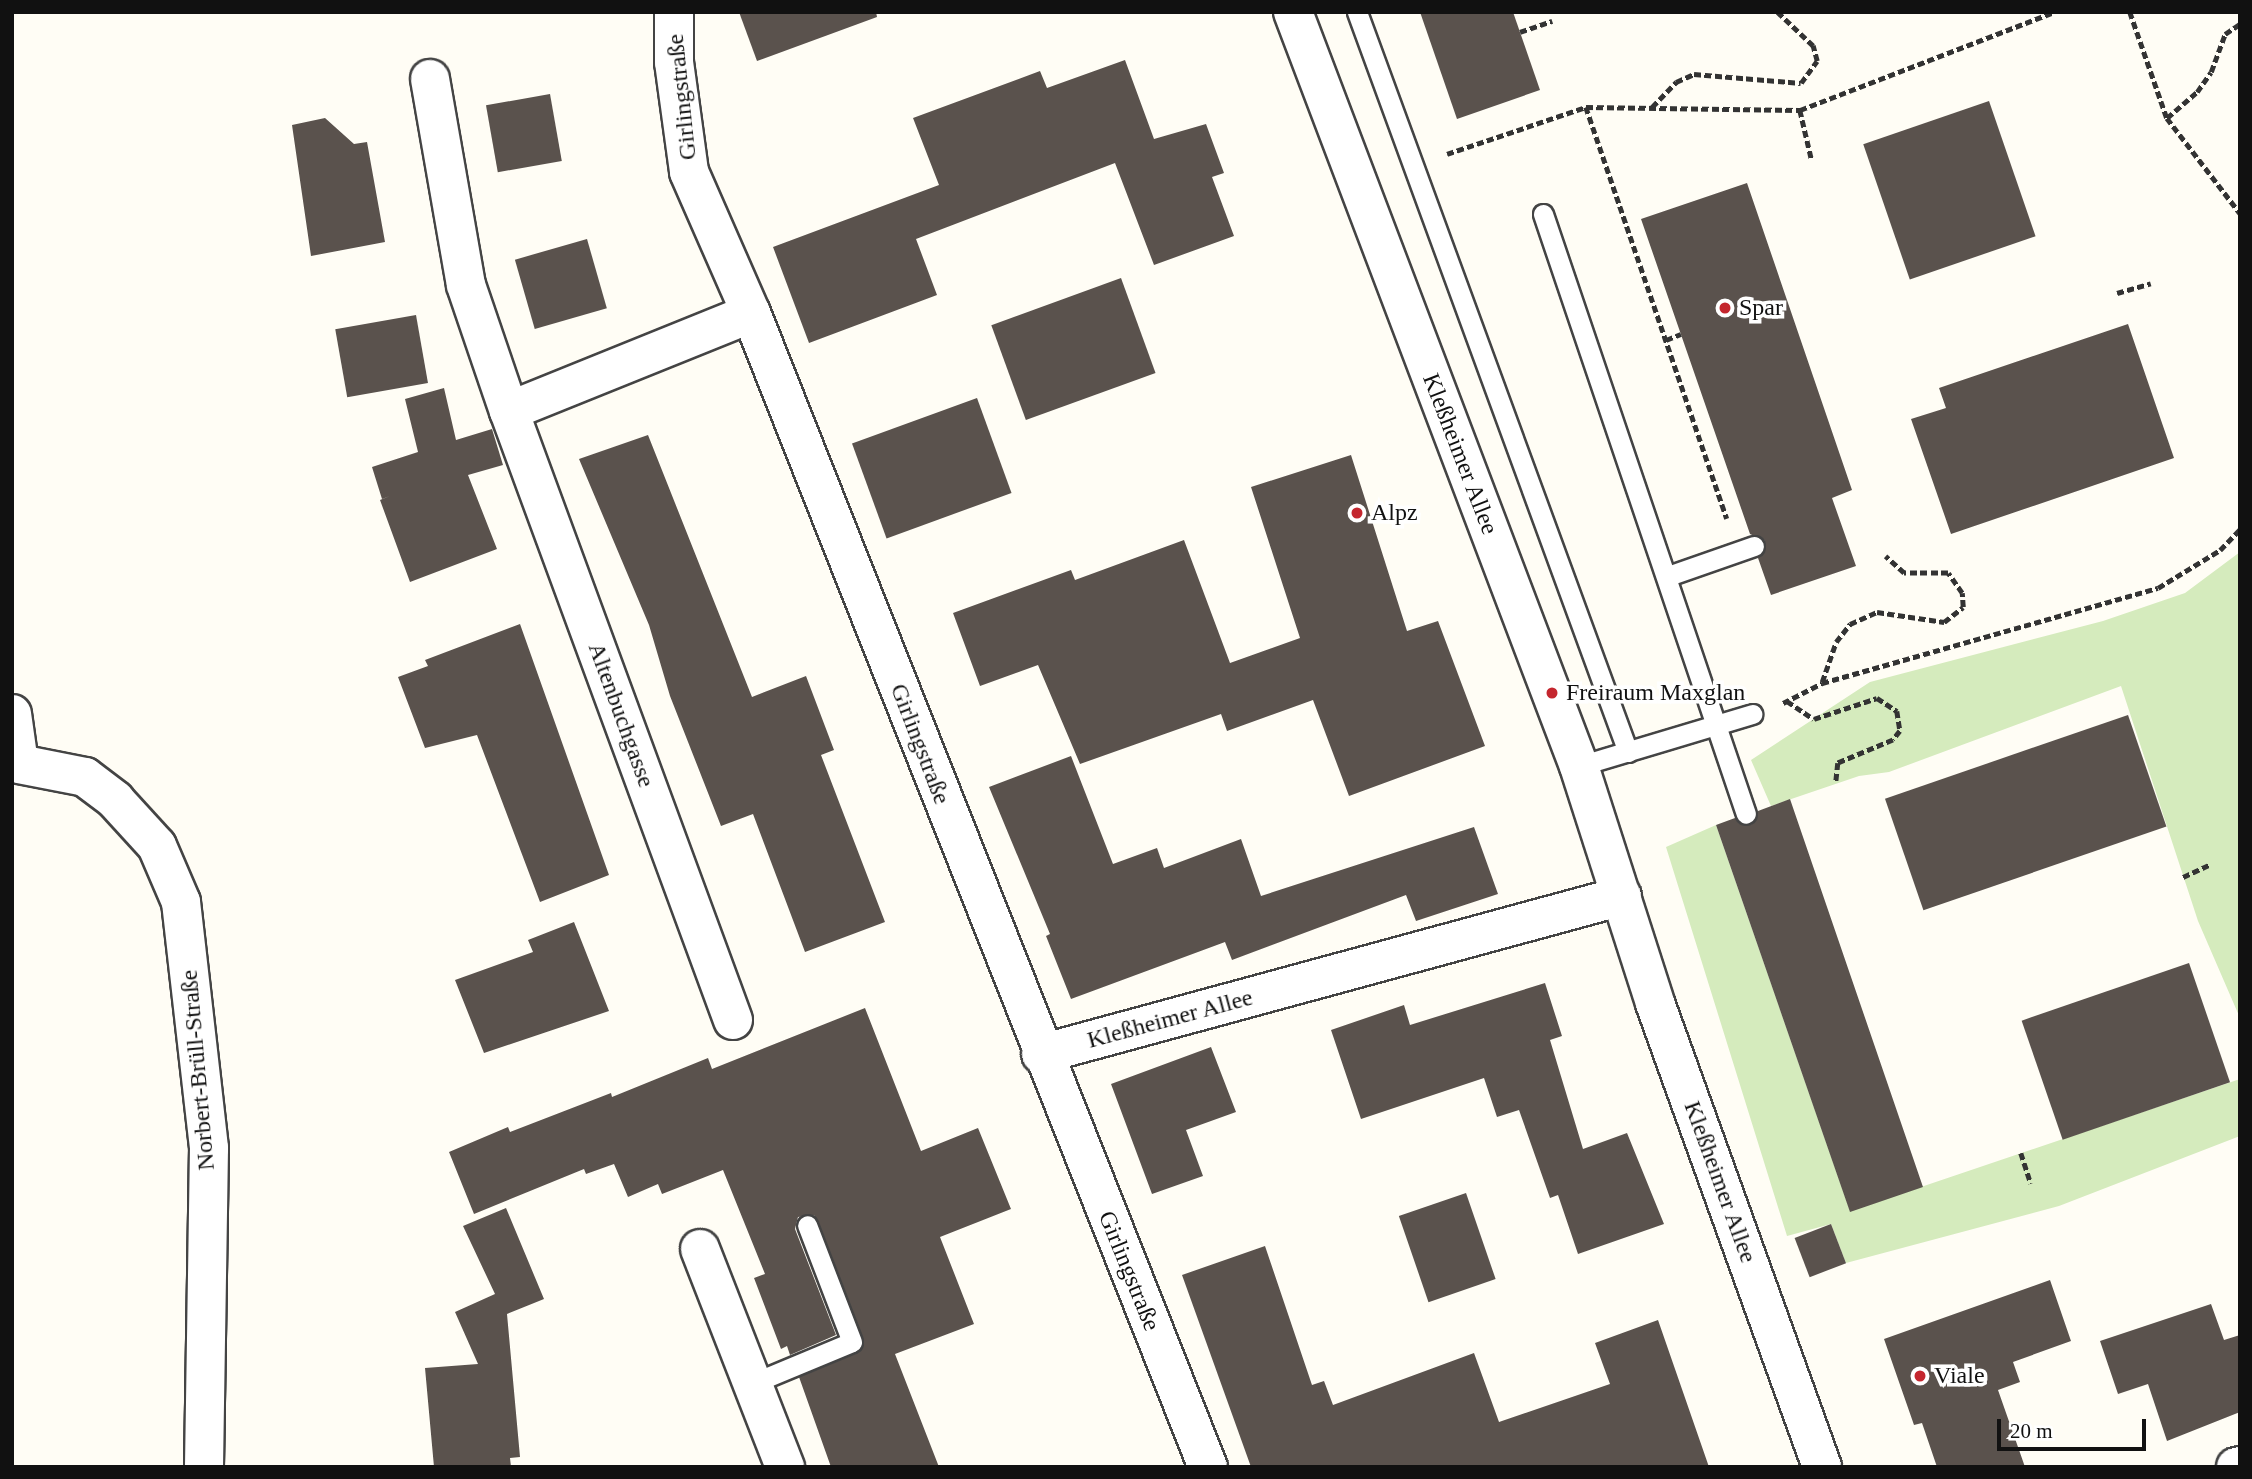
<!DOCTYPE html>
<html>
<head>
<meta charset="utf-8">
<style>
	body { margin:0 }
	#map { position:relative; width:2252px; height:1479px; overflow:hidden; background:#fffdf5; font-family:Georgia,serif }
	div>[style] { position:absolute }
	.green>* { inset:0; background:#d5ebbd }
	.building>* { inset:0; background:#5a524d; transform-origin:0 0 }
	.path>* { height:4.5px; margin-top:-2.25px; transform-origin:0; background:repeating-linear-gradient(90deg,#333 0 7px,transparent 0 10.5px) }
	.roads { filter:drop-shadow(2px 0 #444) drop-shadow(-2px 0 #444) drop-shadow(0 2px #444) drop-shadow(0 -2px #444) }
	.service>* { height:19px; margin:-9.5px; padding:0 9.5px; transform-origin:9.5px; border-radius:9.5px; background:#fff }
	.minor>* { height:38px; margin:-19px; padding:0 19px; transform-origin:19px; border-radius:19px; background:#fff }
	.tertiary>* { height:38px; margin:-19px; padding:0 19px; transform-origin:19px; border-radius:19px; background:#fff }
	.dots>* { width:19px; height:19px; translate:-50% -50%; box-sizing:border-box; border:4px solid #fff; border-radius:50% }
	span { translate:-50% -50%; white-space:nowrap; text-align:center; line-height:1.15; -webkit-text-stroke:7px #fff; paint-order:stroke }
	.street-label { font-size:24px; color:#111 }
	.poi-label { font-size:24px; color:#111 }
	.left { translate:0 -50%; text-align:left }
	.frame { position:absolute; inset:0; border:14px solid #111; pointer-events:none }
	.scale { position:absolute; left:1997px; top:1419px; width:149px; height:32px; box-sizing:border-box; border:4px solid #111; border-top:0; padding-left:9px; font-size:21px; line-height:24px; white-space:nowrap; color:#111; -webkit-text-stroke:5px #fff; paint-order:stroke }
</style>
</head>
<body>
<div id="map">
	<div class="green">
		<div style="clip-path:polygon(2240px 552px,2240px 1018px,2198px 921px,2121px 686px,1889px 772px,1859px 776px,1771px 806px,1751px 760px,1870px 682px,2103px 621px,2185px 593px)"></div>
		<div style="clip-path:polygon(1716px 825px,1850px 1211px,2240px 1079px,2240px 1136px,2059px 1206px,1846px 1263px,1831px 1224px,1787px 1236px,1666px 847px)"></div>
	</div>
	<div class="building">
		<div style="clip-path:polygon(739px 12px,876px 12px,877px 17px,757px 61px)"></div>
		<div style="clip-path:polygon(1420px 12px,1513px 12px,1540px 90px,1457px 119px)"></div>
		<div style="clip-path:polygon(1125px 60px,1154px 139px,1206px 124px,1224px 173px,1212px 177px,1234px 236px,1154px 265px,1115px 163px,916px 239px,937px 295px,809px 343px,773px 247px,939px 185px,913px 118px,1040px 71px,1047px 88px)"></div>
		<div style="left:550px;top:94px;width:68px;height:65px;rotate:80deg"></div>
		<div style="left:1989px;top:101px;width:143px;height:133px;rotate:71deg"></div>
		<div style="clip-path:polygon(325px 118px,354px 144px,367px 142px,385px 242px,311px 256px,292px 125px)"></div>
		<div style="clip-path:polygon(1747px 183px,1852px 490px,1832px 498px,1856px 566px,1771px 595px,1758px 558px,1765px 541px,1750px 534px,1641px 219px)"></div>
		<div style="left:587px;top:239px;width:72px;height:75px;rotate:74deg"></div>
		<div style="left:1121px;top:278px;width:101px;height:138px;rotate:70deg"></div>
		<div style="left:416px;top:315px;width:69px;height:82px;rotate:80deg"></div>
		<div style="clip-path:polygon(2128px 324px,2174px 458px,1951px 534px,1911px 419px,1946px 408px,1939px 388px)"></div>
		<div style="clip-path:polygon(444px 388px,456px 440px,492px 429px,503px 465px,468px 475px,497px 549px,410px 582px,380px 500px,390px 496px,382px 499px,372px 467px,418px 452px,405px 399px)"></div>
		<div style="left:977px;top:398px;width:101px;height:133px;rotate:70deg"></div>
		<div style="clip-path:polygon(648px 435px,752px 697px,806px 676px,834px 750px,821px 755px,885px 922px,805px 952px,753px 814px,721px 826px,670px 696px,649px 625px,579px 459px)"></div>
		<div style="clip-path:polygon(1351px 455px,1407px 631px,1438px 621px,1485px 746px,1349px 796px,1313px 700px,1227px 731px,1221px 714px,1080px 764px,1038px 665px,980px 686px,953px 613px,1071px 570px,1075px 580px,1184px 540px,1230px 663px,1300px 638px,1251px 487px)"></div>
		<div style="clip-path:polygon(520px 624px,609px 875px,540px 902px,477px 735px,425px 748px,398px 677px,428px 666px,425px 660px)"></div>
		<div style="left:2128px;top:715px;width:118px;height:257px;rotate:71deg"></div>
		<div style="clip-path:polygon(1071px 756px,1113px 864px,1157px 848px,1164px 868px,1241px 839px,1261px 896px,1474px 827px,1498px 894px,1416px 921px,1406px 895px,1232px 960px,1225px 942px,1071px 999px,1046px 936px,1050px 934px,989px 787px)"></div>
		<div style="clip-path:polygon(1790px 799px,1923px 1187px,1850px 1212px,1716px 825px,1735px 818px,1751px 825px,1758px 811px)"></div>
		<div style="clip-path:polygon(574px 922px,609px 1011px,484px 1053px,455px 980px,533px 952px,528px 940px)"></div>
		<div style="left:2189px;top:963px;width:126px;height:177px;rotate:71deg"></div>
		<div style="clip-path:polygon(1545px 983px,1562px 1036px,1550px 1040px,1583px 1149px,1627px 1133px,1664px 1224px,1578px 1254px,1558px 1195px,1550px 1198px,1519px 1110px,1497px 1117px,1484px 1078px,1361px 1119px,1331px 1030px,1404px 1005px,1410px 1025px)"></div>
		<div style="clip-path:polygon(865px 1008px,921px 1151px,978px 1128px,1011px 1209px,940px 1237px,974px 1324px,895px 1354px,939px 1467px,831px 1467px,799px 1377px,857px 1353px,864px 1343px,814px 1215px,798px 1217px,795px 1229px,836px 1335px,790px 1355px,787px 1346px,781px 1349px,754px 1278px,765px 1274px,723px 1170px,662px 1194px,658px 1184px,628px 1197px,614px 1164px,586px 1174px,584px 1169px,474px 1214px,449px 1152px,508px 1127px,510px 1132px,611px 1093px,612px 1097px,708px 1058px,712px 1069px)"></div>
		<div style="clip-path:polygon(1211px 1047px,1236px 1112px,1186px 1130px,1203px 1176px,1152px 1194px,1111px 1084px)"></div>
		<div style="left:1466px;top:1193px;width:91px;height:71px;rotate:71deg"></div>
		<div style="clip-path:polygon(506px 1208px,544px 1299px,507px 1314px,520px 1457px,510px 1458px,511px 1467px,434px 1467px,425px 1368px,478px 1364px,455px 1312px,495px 1294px,463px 1226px)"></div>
		<div style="left:1831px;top:1224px;width:42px;height:39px;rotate:69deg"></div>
		<div style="clip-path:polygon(1265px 1246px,1312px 1385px,1324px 1381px,1333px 1405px,1474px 1353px,1499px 1422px,1610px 1384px,1595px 1343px,1658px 1320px,1709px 1467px,1251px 1467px,1182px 1275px)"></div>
		<div style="clip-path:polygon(2050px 1280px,2071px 1341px,2013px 1362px,2020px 1382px,1998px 1390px,2025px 1467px,1937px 1467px,1922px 1423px,1914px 1425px,1884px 1339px)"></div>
		<div style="clip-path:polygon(2211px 1304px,2224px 1340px,2240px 1335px,2240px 1412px,2167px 1441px,2148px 1384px,2118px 1394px,2100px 1341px)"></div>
	</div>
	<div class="path">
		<div style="left:2130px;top:12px;width:112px;rotate:70.8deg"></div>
		<div style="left:2167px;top:118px;width:120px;rotate:52.5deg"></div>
		<div style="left:1520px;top:32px;width:34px;rotate:-19deg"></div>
		<div style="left:1586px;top:107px;width:435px;rotate:71.1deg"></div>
		<div style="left:1652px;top:107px;width:35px;rotate:-46deg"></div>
		<div style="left:1676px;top:82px;width:20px;rotate:-24deg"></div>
		<div style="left:1694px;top:74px;width:107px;rotate:4.8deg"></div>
		<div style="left:1801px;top:83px;width:27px;rotate:-54deg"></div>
		<div style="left:1817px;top:61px;width:16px;rotate:-105deg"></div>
		<div style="left:1813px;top:46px;width:50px;rotate:-136.6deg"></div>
		<div style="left:1800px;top:110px;width:52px;rotate:76.8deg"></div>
		<div style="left:2167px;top:118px;width:40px;rotate:-41deg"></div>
		<div style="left:2197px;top:92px;width:24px;rotate:-55deg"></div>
		<div style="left:2211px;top:72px;width:40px;rotate:-69.8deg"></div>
		<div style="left:2225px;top:34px;width:18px;rotate:-34deg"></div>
		<div style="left:1447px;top:154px;width:147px;rotate:-18.7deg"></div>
		<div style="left:1586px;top:107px;width:214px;rotate:0.8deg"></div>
		<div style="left:1800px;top:110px;width:272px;rotate:-21.1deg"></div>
		<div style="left:2117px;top:293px;width:35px;rotate:-16deg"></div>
		<div style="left:1666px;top:340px;width:16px;rotate:-22deg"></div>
		<div style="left:1822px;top:682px;width:42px;rotate:-70.7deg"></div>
		<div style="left:1836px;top:642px;width:23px;rotate:-52deg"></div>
		<div style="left:1850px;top:624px;width:30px;rotate:-24deg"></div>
		<div style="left:1877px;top:612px;width:68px;rotate:8.5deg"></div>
		<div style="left:1944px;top:622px;width:24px;rotate:-38deg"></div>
		<div style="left:1963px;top:607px;width:14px;rotate:-94deg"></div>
		<div style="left:1962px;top:593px;width:24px;rotate:-125deg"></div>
		<div style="left:1948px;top:573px;width:44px;rotate:180deg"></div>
		<div style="left:1904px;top:573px;width:25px;rotate:-138deg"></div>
		<div style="left:1787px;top:701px;width:32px;rotate:34deg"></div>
		<div style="left:1814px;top:719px;width:66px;rotate:-18.4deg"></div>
		<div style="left:1877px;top:698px;width:24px;rotate:33deg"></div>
		<div style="left:1897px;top:711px;width:20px;rotate:81deg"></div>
		<div style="left:1900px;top:731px;width:11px;rotate:128deg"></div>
		<div style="left:1893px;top:740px;width:60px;rotate:157.3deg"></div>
		<div style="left:1838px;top:763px;width:20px;rotate:96deg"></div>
		<div style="left:1783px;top:703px;width:44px;rotate:-27.1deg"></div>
		<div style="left:1822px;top:683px;width:349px;rotate:-15.8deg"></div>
		<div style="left:2158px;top:588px;width:73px;rotate:-31.5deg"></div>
		<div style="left:2220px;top:550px;width:29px;rotate:-46deg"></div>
		<div style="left:2183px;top:877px;width:29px;rotate:-25deg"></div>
		<div style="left:2021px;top:1153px;width:32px;rotate:72deg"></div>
	</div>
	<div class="roads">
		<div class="service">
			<div style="left:1357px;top:12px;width:788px;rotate:69.89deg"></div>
			<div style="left:1543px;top:214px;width:633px;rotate:71.31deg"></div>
			<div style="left:1668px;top:576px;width:91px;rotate:-19.2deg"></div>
			<div style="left:1579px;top:766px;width:181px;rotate:-16.7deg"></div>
			<div style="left:751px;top:1384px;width:109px;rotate:-22.6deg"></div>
			<div style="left:852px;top:1342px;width:125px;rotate:-111deg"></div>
		</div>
		<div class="minor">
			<div style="left:674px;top:12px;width:50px;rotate:90deg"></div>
			<div style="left:674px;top:62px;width:111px;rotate:82.2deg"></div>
			<div style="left:689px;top:172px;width:154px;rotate:66.3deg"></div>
			<div style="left:751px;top:313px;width:1241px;rotate:68.4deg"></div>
			<div style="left:430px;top:79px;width:209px;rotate:80.1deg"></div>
			<div style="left:466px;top:285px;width:133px;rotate:71.2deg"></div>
			<div style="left:12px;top:714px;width:50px;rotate:82deg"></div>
			<div style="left:19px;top:764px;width:67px;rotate:11.1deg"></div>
			<div style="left:85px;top:777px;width:38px;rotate:37deg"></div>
			<div style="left:115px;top:800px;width:62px;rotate:47.6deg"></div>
			<div style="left:157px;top:846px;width:61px;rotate:66.8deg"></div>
			<div style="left:181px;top:902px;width:248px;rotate:83.5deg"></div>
			<div style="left:209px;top:1148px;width:319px;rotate:90.9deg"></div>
			<div style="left:733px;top:1020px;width:649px;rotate:-110.19deg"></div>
			<div style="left:509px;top:411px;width:261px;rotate:-22deg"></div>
			<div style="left:1041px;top:1054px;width:602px;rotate:-15.21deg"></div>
			<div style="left:700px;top:1249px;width:234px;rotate:68.7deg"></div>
			<div style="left:2236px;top:1467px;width:4px;rotate:-14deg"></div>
		</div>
		<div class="tertiary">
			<div style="left:1293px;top:12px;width:806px;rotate:69.23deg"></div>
			<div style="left:1579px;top:766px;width:249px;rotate:72.2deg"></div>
			<div style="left:1655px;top:1003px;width:493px;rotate:70.2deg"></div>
		</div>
	</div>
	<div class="dots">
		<div style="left:1725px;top:308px;background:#c4262e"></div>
		<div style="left:1357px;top:513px;background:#c4262e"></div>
		<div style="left:1552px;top:693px;background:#c4262e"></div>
		<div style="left:1920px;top:1376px;background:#c4262e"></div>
	</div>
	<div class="street-label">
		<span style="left:682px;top:97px;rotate:-96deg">Girlingstraße</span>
		<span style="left:1460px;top:454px;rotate:69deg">Kleßheimer Allee</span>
		<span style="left:621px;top:715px;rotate:70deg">Altenbuchgasse</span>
		<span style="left:920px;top:744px;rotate:69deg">Girlingstraße</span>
		<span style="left:1170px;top:1019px;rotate:-15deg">Kleßheimer Allee</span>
		<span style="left:198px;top:1070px;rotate:-95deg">Norbert-Brüll-Straße</span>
		<span style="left:1720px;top:1182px;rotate:70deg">Kleßheimer Allee</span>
		<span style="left:1129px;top:1271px;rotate:68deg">Girlingstraße</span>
	</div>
	<div class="poi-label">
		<span class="left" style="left:1739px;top:308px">Spar</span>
		<span class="left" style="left:1371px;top:513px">Alpz</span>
		<span class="left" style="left:1566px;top:693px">Freiraum Maxglan</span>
		<span class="left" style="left:1934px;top:1376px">Viale</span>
	</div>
	<div class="frame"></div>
	<div class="scale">20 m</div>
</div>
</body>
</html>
